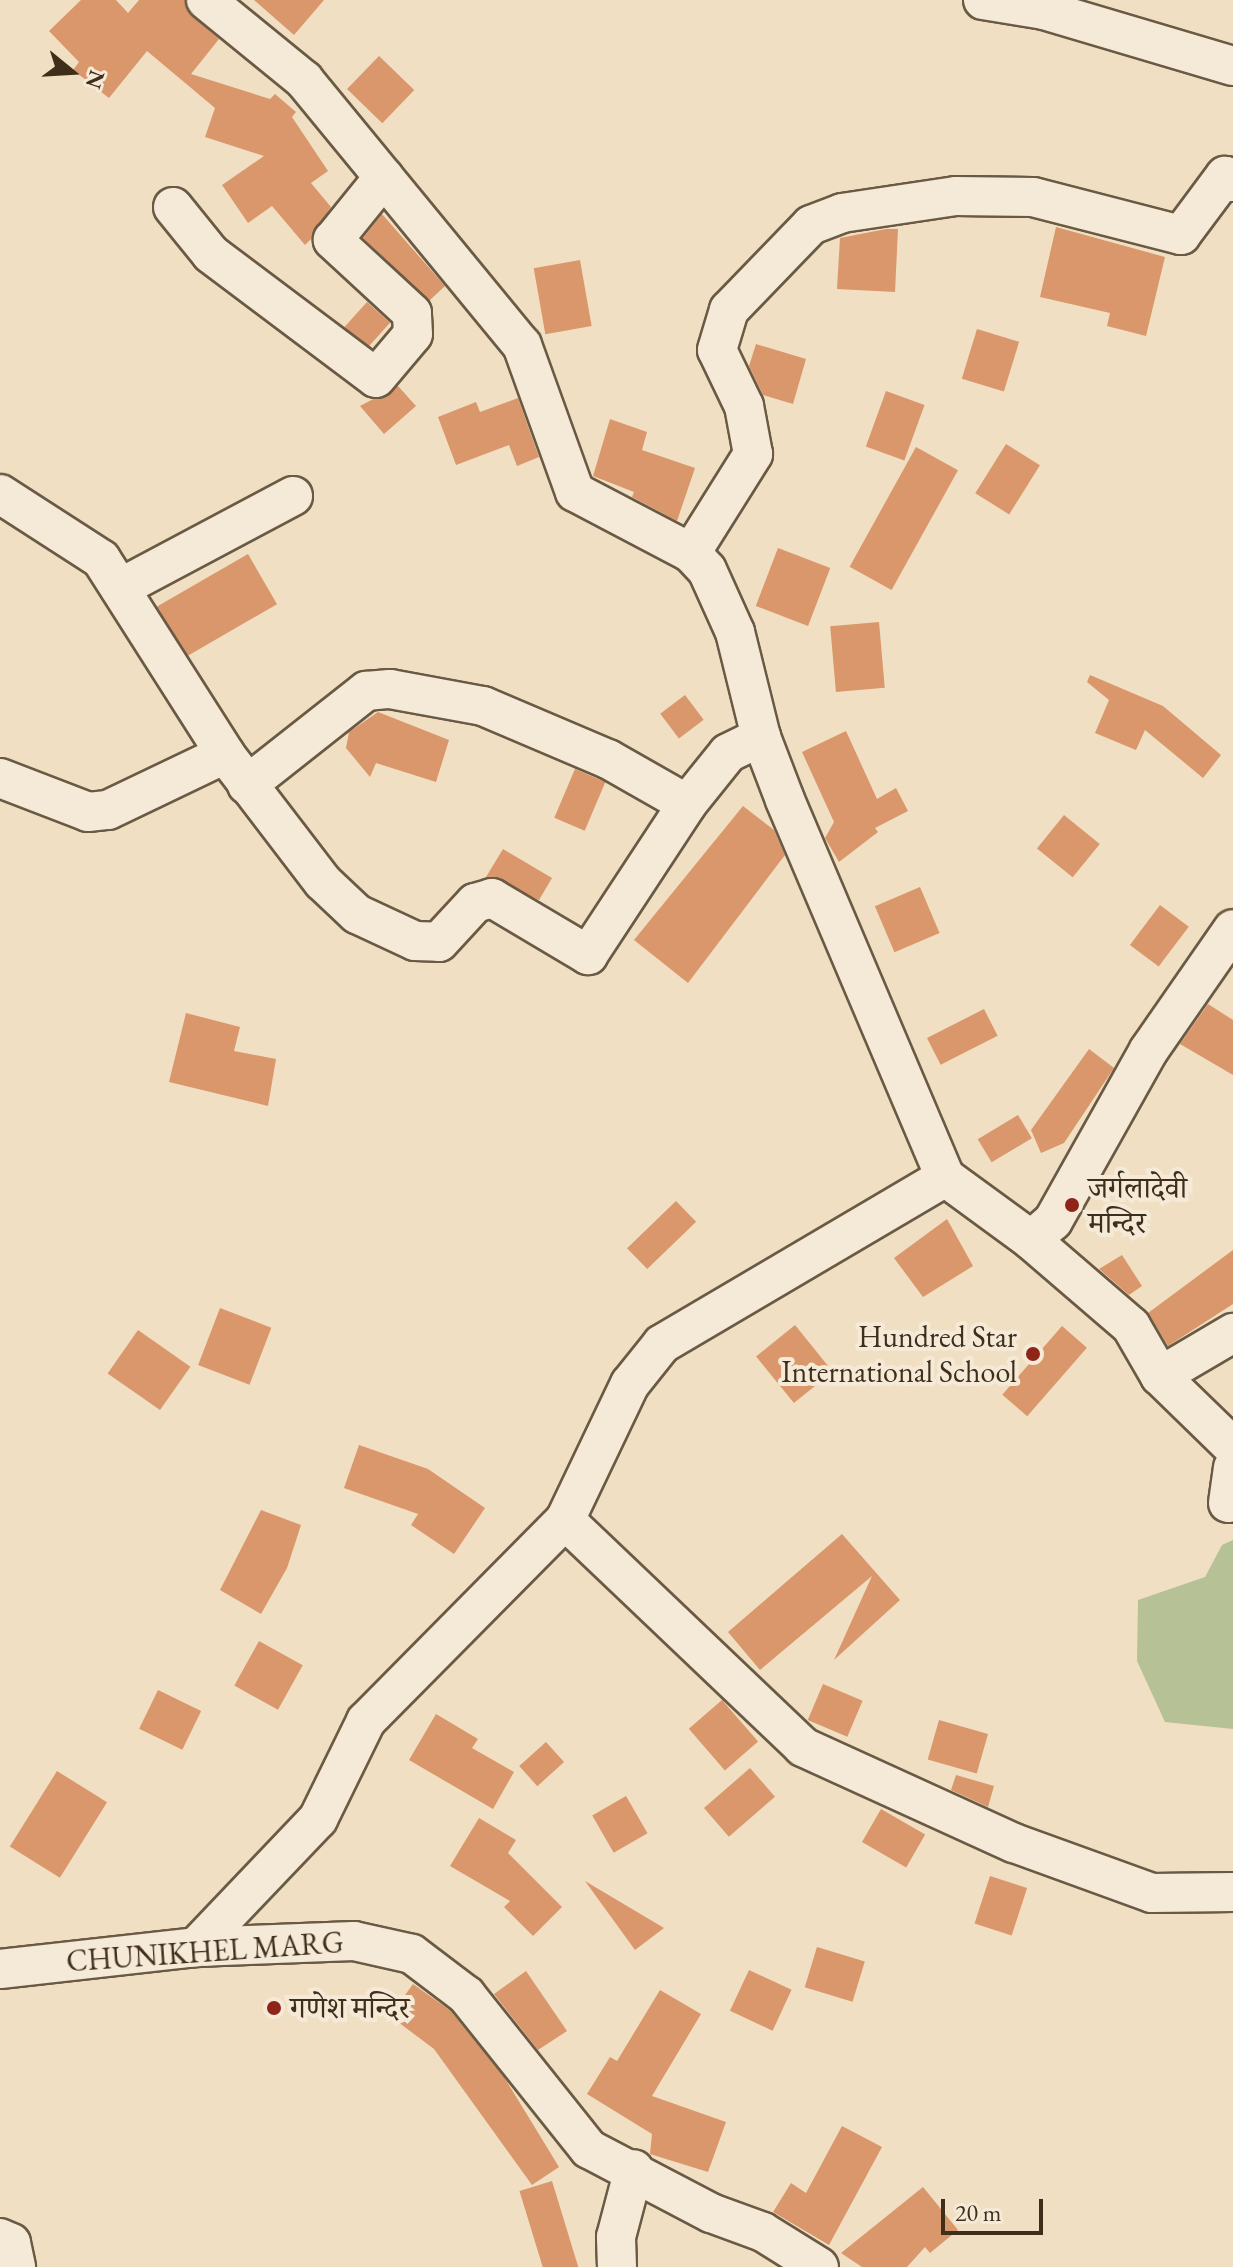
<!DOCTYPE html>
<html>
<head>
<meta charset="utf-8">
<style>
	body { margin:0 }
	#map { position:relative; width:1233px; height:2267px; overflow:hidden; background:#f0dfc2; font-family:"EB Garamond","Noto Serif Devanagari",serif }
	div>[style] { position:absolute }
	.green>* { inset:0; background:#b6c295 }
	.building>* { inset:0; background:#da976c; transform-origin:0 0 }
	.roads { filter:drop-shadow(2px 0 #6a5a44) drop-shadow(-2px 0 #6a5a44) drop-shadow(0 2px #6a5a44) drop-shadow(0 -2px #6a5a44) }
	.minor>* { height:38px; margin:-19px; padding:0 19px; transform-origin:19px; border-radius:19px; background:#f5ead7 }
	.dots>* { width:22px; height:22px; translate:-50% -50%; box-sizing:border-box; border:4px solid #f5ead7; border-radius:50% }
	span { translate:-50% -50%; white-space:nowrap; text-align:center; line-height:1.15; -webkit-text-stroke:8px #f5ead7; paint-order:stroke }
	.poi-label { font-size:30px; color:#3e2e1a }
	.left { translate:0 -50%; text-align:left }
	.right { translate:-100% -50%; text-align:right }
	.street-label { font-size:30px; color:#3e2e1a }
	.north { position:absolute; left:32px; top:32px; width:80px; height:80px; -webkit-text-stroke:6px #f5ead7; paint-order:stroke; rotate:108deg; font-size:22px; font-weight:700; line-height:32px; text-align:center; color:#3e2e1a }
	.north::after { content:''; display:block; margin:auto; width:28px; height:36px; background:#3e2e1a; clip-path:polygon(50% 0,100% 100%,50% 72%,0 100%) }
	.scale { position:absolute; left:941px; top:2199px; width:102px; height:36px; box-sizing:border-box; border:4px solid #3e2e1a; border-top:0; padding-left:10px; font-size:24px; line-height:28px; white-space:nowrap; color:#3e2e1a; -webkit-text-stroke:6px #f5ead7; paint-order:stroke }
</style>
</head>
<body>
<div id="map">
	<div class="green">
		<div style="clip-path:polygon(1233px 1540px,1233px 1729px,1165px 1722px,1137px 1661px,1138px 1600px,1205px 1577px,1222px 1545px)"></div>
	</div>
	<div class="building">
		<div style="clip-path:polygon(81px 0,116px 0,128px 13px,139px 0,185px 0,192px 16px,219px 39px,191px 74px,270px 99px,275px 94px,296px 112px,292px 117px,328px 171px,311px 183px,331px 207px,311px 239px,305px 245px,272px 206px,248px 223px,222px 185px,264px 156px,205px 137px,215px 108px,147px 51px,109px 98px,73px 70px,79px 62px,49px 31px)"></div>
		<div style="clip-path:polygon(254px 0,324px 0,294px 35px)"></div>
		<div style="left:379px;top:56px;width:49px;height:46px;rotate:44deg"></div>
		<div style="clip-path:polygon(382px 214px,445px 286px,429px 301px,363px 238px)"></div>
		<div style="clip-path:polygon(1056px 227px,1165px 257px,1146px 336px,1107px 326px,1110px 313px,1040px 297px)"></div>
		<div style="clip-path:polygon(886px 229px,898px 229px,895px 292px,837px 289px,840px 238px)"></div>
		<div style="left:580px;top:260px;width:67px;height:47px;rotate:80deg"></div>
		<div style="left:367px;top:302px;width:31px;height:34px;rotate:42deg"></div>
		<div style="left:977px;top:329px;width:44px;height:52px;rotate:17deg"></div>
		<div style="clip-path:polygon(756px 344px,806px 359px,793px 404px,763px 395px,749px 366px)"></div>
		<div style="clip-path:polygon(398px 386px,416px 406px,384px 434px,360px 406px)"></div>
		<div style="left:886px;top:391px;width:41px;height:59px;rotate:20deg"></div>
		<div style="clip-path:polygon(518px 398px,539px 457px,517px 466px,509px 445px,456px 465px,438px 417px,476px 402px,480px 412px)"></div>
		<div style="clip-path:polygon(610px 419px,647px 432px,642px 450px,695px 468px,677px 521px,632px 497px,634px 492px,593px 476px)"></div>
		<div style="left:1006px;top:444px;width:40px;height:58px;rotate:32deg"></div>
		<div style="left:916px;top:447px;width:48px;height:137px;rotate:29deg"></div>
		<div style="left:778px;top:548px;width:56px;height:62px;rotate:21deg"></div>
		<div style="left:248px;top:554px;width:58px;height:105px;rotate:60deg"></div>
		<div style="left:879px;top:622px;width:66px;height:49px;rotate:85deg"></div>
		<div style="clip-path:polygon(1090px 675px,1163px 706px,1221px 755px,1203px 778px,1145px 730px,1136px 750px,1095px 733px,1109px 700px,1087px 682px)"></div>
		<div style="left:685px;top:695px;width:31px;height:31px;rotate:53deg"></div>
		<div style="clip-path:polygon(378px 712px,449px 740px,436px 782px,376px 763px,370px 777px,346px 748px,349px 732px)"></div>
		<div style="clip-path:polygon(846px 731px,877px 799px,896px 788px,908px 811px,875px 828px,878px 832px,839px 862px,825px 838px,834px 822px,802px 752px)"></div>
		<div style="left:575px;top:769px;width:33px;height:53px;rotate:23deg"></div>
		<div style="clip-path:polygon(743px 806px,774px 830px,785px 855px,688px 983px,634px 940px)"></div>
		<div style="left:1064px;top:815px;width:46px;height:43px;rotate:39deg"></div>
		<div style="clip-path:polygon(503px 849px,552px 878px,539px 900px,486px 877px)"></div>
		<div style="left:920px;top:887px;width:50px;height:49px;rotate:67deg"></div>
		<div style="left:1160px;top:905px;width:36px;height:50px;rotate:37deg"></div>
		<div style="clip-path:polygon(1208px 1004px,1233px 1020px,1233px 1075px,1180px 1044px)"></div>
		<div style="left:984px;top:1009px;width:30px;height:64px;rotate:63deg"></div>
		<div style="clip-path:polygon(186px 1013px,240px 1027px,234px 1051px,276px 1059px,268px 1106px,169px 1082px)"></div>
		<div style="clip-path:polygon(1089px 1049px,1114px 1068px,1064px 1143px,1041px 1153px,1031px 1130px)"></div>
		<div style="left:1018px;top:1115px;width:27px;height:47px;rotate:59deg"></div>
		<div style="left:676px;top:1201px;width:29px;height:68px;rotate:46deg"></div>
		<div style="clip-path:polygon(947px 1219px,973px 1266px,923px 1297px,894px 1258px)"></div>
		<div style="clip-path:polygon(1233px 1250px,1233px 1304px,1168px 1346px,1148px 1313px)"></div>
		<div style="clip-path:polygon(1122px 1255px,1142px 1286px,1129px 1295px,1099px 1269px)"></div>
		<div style="left:220px;top:1308px;width:55px;height:61px;rotate:21deg"></div>
		<div style="left:795px;top:1325px;width:60px;height:50px;rotate:51deg"></div>
		<div style="left:1062px;top:1326px;width:33px;height:91px;rotate:41deg"></div>
		<div style="left:138px;top:1330px;width:64px;height:53px;rotate:35deg"></div>
		<div style="clip-path:polygon(359px 1445px,428px 1469px,485px 1508px,454px 1554px,411px 1525px,418px 1514px,344px 1488px)"></div>
		<div style="clip-path:polygon(261px 1510px,301px 1525px,287px 1568px,261px 1614px,220px 1590px)"></div>
		<div style="clip-path:polygon(842px 1534px,900px 1600px,834px 1660px,872px 1576px,760px 1670px,728px 1632px)"></div>
		<div style="left:259px;top:1641px;width:50px;height:51px;rotate:29deg"></div>
		<div style="left:823px;top:1684px;width:43px;height:39px;rotate:23deg"></div>
		<div style="left:158px;top:1690px;width:48px;height:43px;rotate:26deg"></div>
		<div style="left:722px;top:1700px;width:55px;height:44px;rotate:49deg"></div>
		<div style="clip-path:polygon(436px 1714px,478px 1739px,472px 1748px,514px 1772px,493px 1809px,409px 1760px)"></div>
		<div style="left:939px;top:1720px;width:51px;height:41px;rotate:16deg"></div>
		<div style="left:546px;top:1742px;width:27px;height:36px;rotate:48deg"></div>
		<div style="left:750px;top:1768px;width:38px;height:61px;rotate:49deg"></div>
		<div style="left:57px;top:1771px;width:59px;height:89px;rotate:32deg"></div>
		<div style="clip-path:polygon(956px 1775px,994px 1786px,988px 1807px,951px 1790px)"></div>
		<div style="left:626px;top:1796px;width:43px;height:39px;rotate:60deg"></div>
		<div style="left:881px;top:1809px;width:51px;height:38px;rotate:30deg"></div>
		<div style="clip-path:polygon(479px 1818px,516px 1840px,508px 1853px,562px 1907px,533px 1936px,504px 1907px,510px 1901px,450px 1866px)"></div>
		<div style="left:990px;top:1876px;width:39px;height:50px;rotate:18deg"></div>
		<div style="clip-path:polygon(585px 1881px,664px 1928px,635px 1950px)"></div>
		<div style="left:817px;top:1947px;width:50px;height:42px;rotate:17deg"></div>
		<div style="left:749px;top:1970px;width:47px;height:45px;rotate:25deg"></div>
		<div style="clip-path:polygon(526px 1971px,567px 2031px,538px 2050px,494px 1994px)"></div>
		<div style="clip-path:polygon(413px 1984px,451px 2011px,504px 2077px,559px 2167px,532px 2185px,434px 2049px,390px 2016px)"></div>
		<div style="clip-path:polygon(660px 1990px,701px 2014px,652px 2096px,726px 2122px,708px 2172px,650px 2154px,652px 2134px,587px 2094px,610px 2057px,617px 2061px)"></div>
		<div style="clip-path:polygon(842px 2126px,882px 2147px,829px 2245px,773px 2212px,791px 2183px,806px 2193px)"></div>
		<div style="left:552px;top:2181px;width:90px;height:34px;rotate:73deg"></div>
		<div style="clip-path:polygon(923px 2187px,958px 2230px,930px 2253px,925px 2247px,907px 2267px,862px 2267px,841px 2253px)"></div>
	</div>
	<div class="roads">
		<div class="minor">
			<div style="left:206px;top:0;width:127px;rotate:39.2deg"></div>
			<div style="left:304px;top:80px;width:343px;rotate:50.6deg"></div>
			<div style="left:522px;top:345px;width:156px;rotate:70.2deg"></div>
			<div style="left:575px;top:492px;width:131px;rotate:27.7deg"></div>
			<div style="left:691px;top:553px;width:23px;rotate:47deg"></div>
			<div style="left:707px;top:570px;width:68px;rotate:65.7deg"></div>
			<div style="left:735px;top:632px;width:108px;rotate:76.1deg"></div>
			<div style="left:761px;top:737px;width:67px;rotate:69.1deg"></div>
			<div style="left:785px;top:800px;width:410px;rotate:67deg"></div>
			<div style="left:945px;top:1177px;width:107px;rotate:36.2deg"></div>
			<div style="left:1031px;top:1240px;width:29px;rotate:-41deg"></div>
			<div style="left:1053px;top:1221px;width:196px;rotate:-60.7deg"></div>
			<div style="left:1149px;top:1050px;width:147px;rotate:-55.2deg"></div>
			<div style="left:983px;top:0;width:62px;rotate:9.3deg"></div>
			<div style="left:1044px;top:10px;width:197px;rotate:16.5deg"></div>
			<div style="left:173px;top:207px;width:60px;rotate:51deg"></div>
			<div style="left:211px;top:254px;width:206px;rotate:36.9deg"></div>
			<div style="left:376px;top:378px;width:57px;rotate:-49.9deg"></div>
			<div style="left:413px;top:334px;width:21px;rotate:-93deg"></div>
			<div style="left:412px;top:313px;width:108px;rotate:-137.3deg"></div>
			<div style="left:333px;top:240px;width:81px;rotate:-51deg"></div>
			<div style="left:0;top:494px;width:120px;rotate:32.8deg"></div>
			<div style="left:101px;top:559px;width:231px;rotate:57.5deg"></div>
			<div style="left:225px;top:754px;width:161px;rotate:52.6deg"></div>
			<div style="left:323px;top:882px;width:47px;rotate:43.3deg"></div>
			<div style="left:357px;top:914px;width:64px;rotate:25deg"></div>
			<div style="left:415px;top:941px;width:24px;rotate:2deg"></div>
			<div style="left:439px;top:942px;width:53px;rotate:-47.3deg"></div>
			<div style="left:475px;top:903px;width:18px;rotate:-16deg"></div>
			<div style="left:492px;top:898px;width:112px;rotate:30.7deg"></div>
			<div style="left:588px;top:955px;width:181px;rotate:-56.7deg"></div>
			<div style="left:687px;top:804px;width:65px;rotate:-51.2deg"></div>
			<div style="left:728px;top:753px;width:37px;rotate:-26deg"></div>
			<div style="left:691px;top:553px;width:117px;rotate:-57.9deg"></div>
			<div style="left:753px;top:454px;width:49px;rotate:-100.6deg"></div>
			<div style="left:744px;top:406px;width:62px;rotate:-115.7deg"></div>
			<div style="left:717px;top:350px;width:42px;rotate:-73.3deg"></div>
			<div style="left:729px;top:310px;width:118px;rotate:-46deg"></div>
			<div style="left:811px;top:225px;width:33px;rotate:-21deg"></div>
			<div style="left:842px;top:213px;width:115px;rotate:-8.5deg"></div>
			<div style="left:956px;top:196px;width:77px;rotate:0.7deg"></div>
			<div style="left:1033px;top:197px;width:153px;rotate:14.4deg"></div>
			<div style="left:1181px;top:235px;width:74px;rotate:-53.3deg"></div>
			<div style="left:1225px;top:176px;width:10px;rotate:37deg"></div>
			<div style="left:120px;top:588px;width:196px;rotate:-28deg"></div>
			<div style="left:0;top:778px;width:94px;rotate:21.1deg"></div>
			<div style="left:88px;top:812px;width:20px;rotate:-6deg"></div>
			<div style="left:108px;top:810px;width:130px;rotate:-25.6deg"></div>
			<div style="left:247px;top:785px;width:152px;rotate:-38.3deg"></div>
			<div style="left:366px;top:691px;width:24px;rotate:-5deg"></div>
			<div style="left:390px;top:689px;width:95px;rotate:10.4deg"></div>
			<div style="left:483px;top:706px;width:136px;rotate:23deg"></div>
			<div style="left:608px;top:759px;width:91px;rotate:29.7deg"></div>
			<div style="left:1031px;top:1240px;width:132px;rotate:40.7deg"></div>
			<div style="left:1131px;top:1326px;width:58px;rotate:59.9deg"></div>
			<div style="left:1160px;top:1376px;width:102px;rotate:44.2deg"></div>
			<div style="left:1160px;top:1376px;width:85px;rotate:-30.5deg"></div>
			<div style="left:1228px;top:1503px;width:36px;rotate:-82deg"></div>
			<div style="left:565px;top:1520px;width:329px;rotate:43.6deg"></div>
			<div style="left:803px;top:1747px;width:232px;rotate:24.5deg"></div>
			<div style="left:1014px;top:1843px;width:147px;rotate:19.9deg"></div>
			<div style="left:1152px;top:1893px;width:81px;rotate:-0.7deg"></div>
			<div style="left:196px;top:1947px;width:177px;rotate:-46.4deg"></div>
			<div style="left:318px;top:1819px;width:109px;rotate:-63.9deg"></div>
			<div style="left:366px;top:1721px;width:283px;rotate:-45.3deg"></div>
			<div style="left:565px;top:1520px;width:151px;rotate:-64.5deg"></div>
			<div style="left:630px;top:1384px;width:51px;rotate:-51.3deg"></div>
			<div style="left:662px;top:1344px;width:329px;rotate:-30.5deg"></div>
			<div style="left:0;top:1969px;width:197px;rotate:-6.4deg"></div>
			<div style="left:196px;top:1947px;width:158px;rotate:-2.2deg"></div>
			<div style="left:354px;top:1941px;width:59px;rotate:12.6deg"></div>
			<div style="left:412px;top:1954px;width:68px;rotate:37.2deg"></div>
			<div style="left:466px;top:1995px;width:197px;rotate:51.4deg"></div>
			<div style="left:589px;top:2149px;width:138px;rotate:27.7deg"></div>
			<div style="left:711px;top:2213px;width:55px;rotate:20.1deg"></div>
			<div style="left:763px;top:2232px;width:66px;rotate:32deg"></div>
			<div style="left:0;top:2238px;width:12px;rotate:24deg"></div>
			<div style="left:11px;top:2243px;width:25px;rotate:78deg"></div>
			<div style="left:617px;top:2267px;width:30px;rotate:-92deg"></div>
			<div style="left:616px;top:2237px;width:70px;rotate:-75.2deg"></div>
		</div>
	</div>
	<div class="dots">
		<div style="left:1072px;top:1205px;background:#8f2418"></div>
		<div style="left:1033px;top:1354px;background:#8f2418"></div>
		<div style="left:274px;top:2008px;background:#8f2418"></div>
	</div>
	<div class="poi-label">
		<span class="left" style="left:1088px;top:1205px">जर्गलादेवी<br>मन्दिर</span>
		<span class="right" style="left:1017px;top:1354px">Hundred Star<br>International School</span>
		<span class="left" style="left:290px;top:2008px">गणेश मन्दिर</span>
	</div>
	<div class="street-label">
		<span style="left:205px;top:1952px;rotate:-4deg">CHUNIKHEL MARG</span>
	</div>
	<div class="north">N</div>
	<div class="scale">20 m</div>
</div>
</body>
</html>
